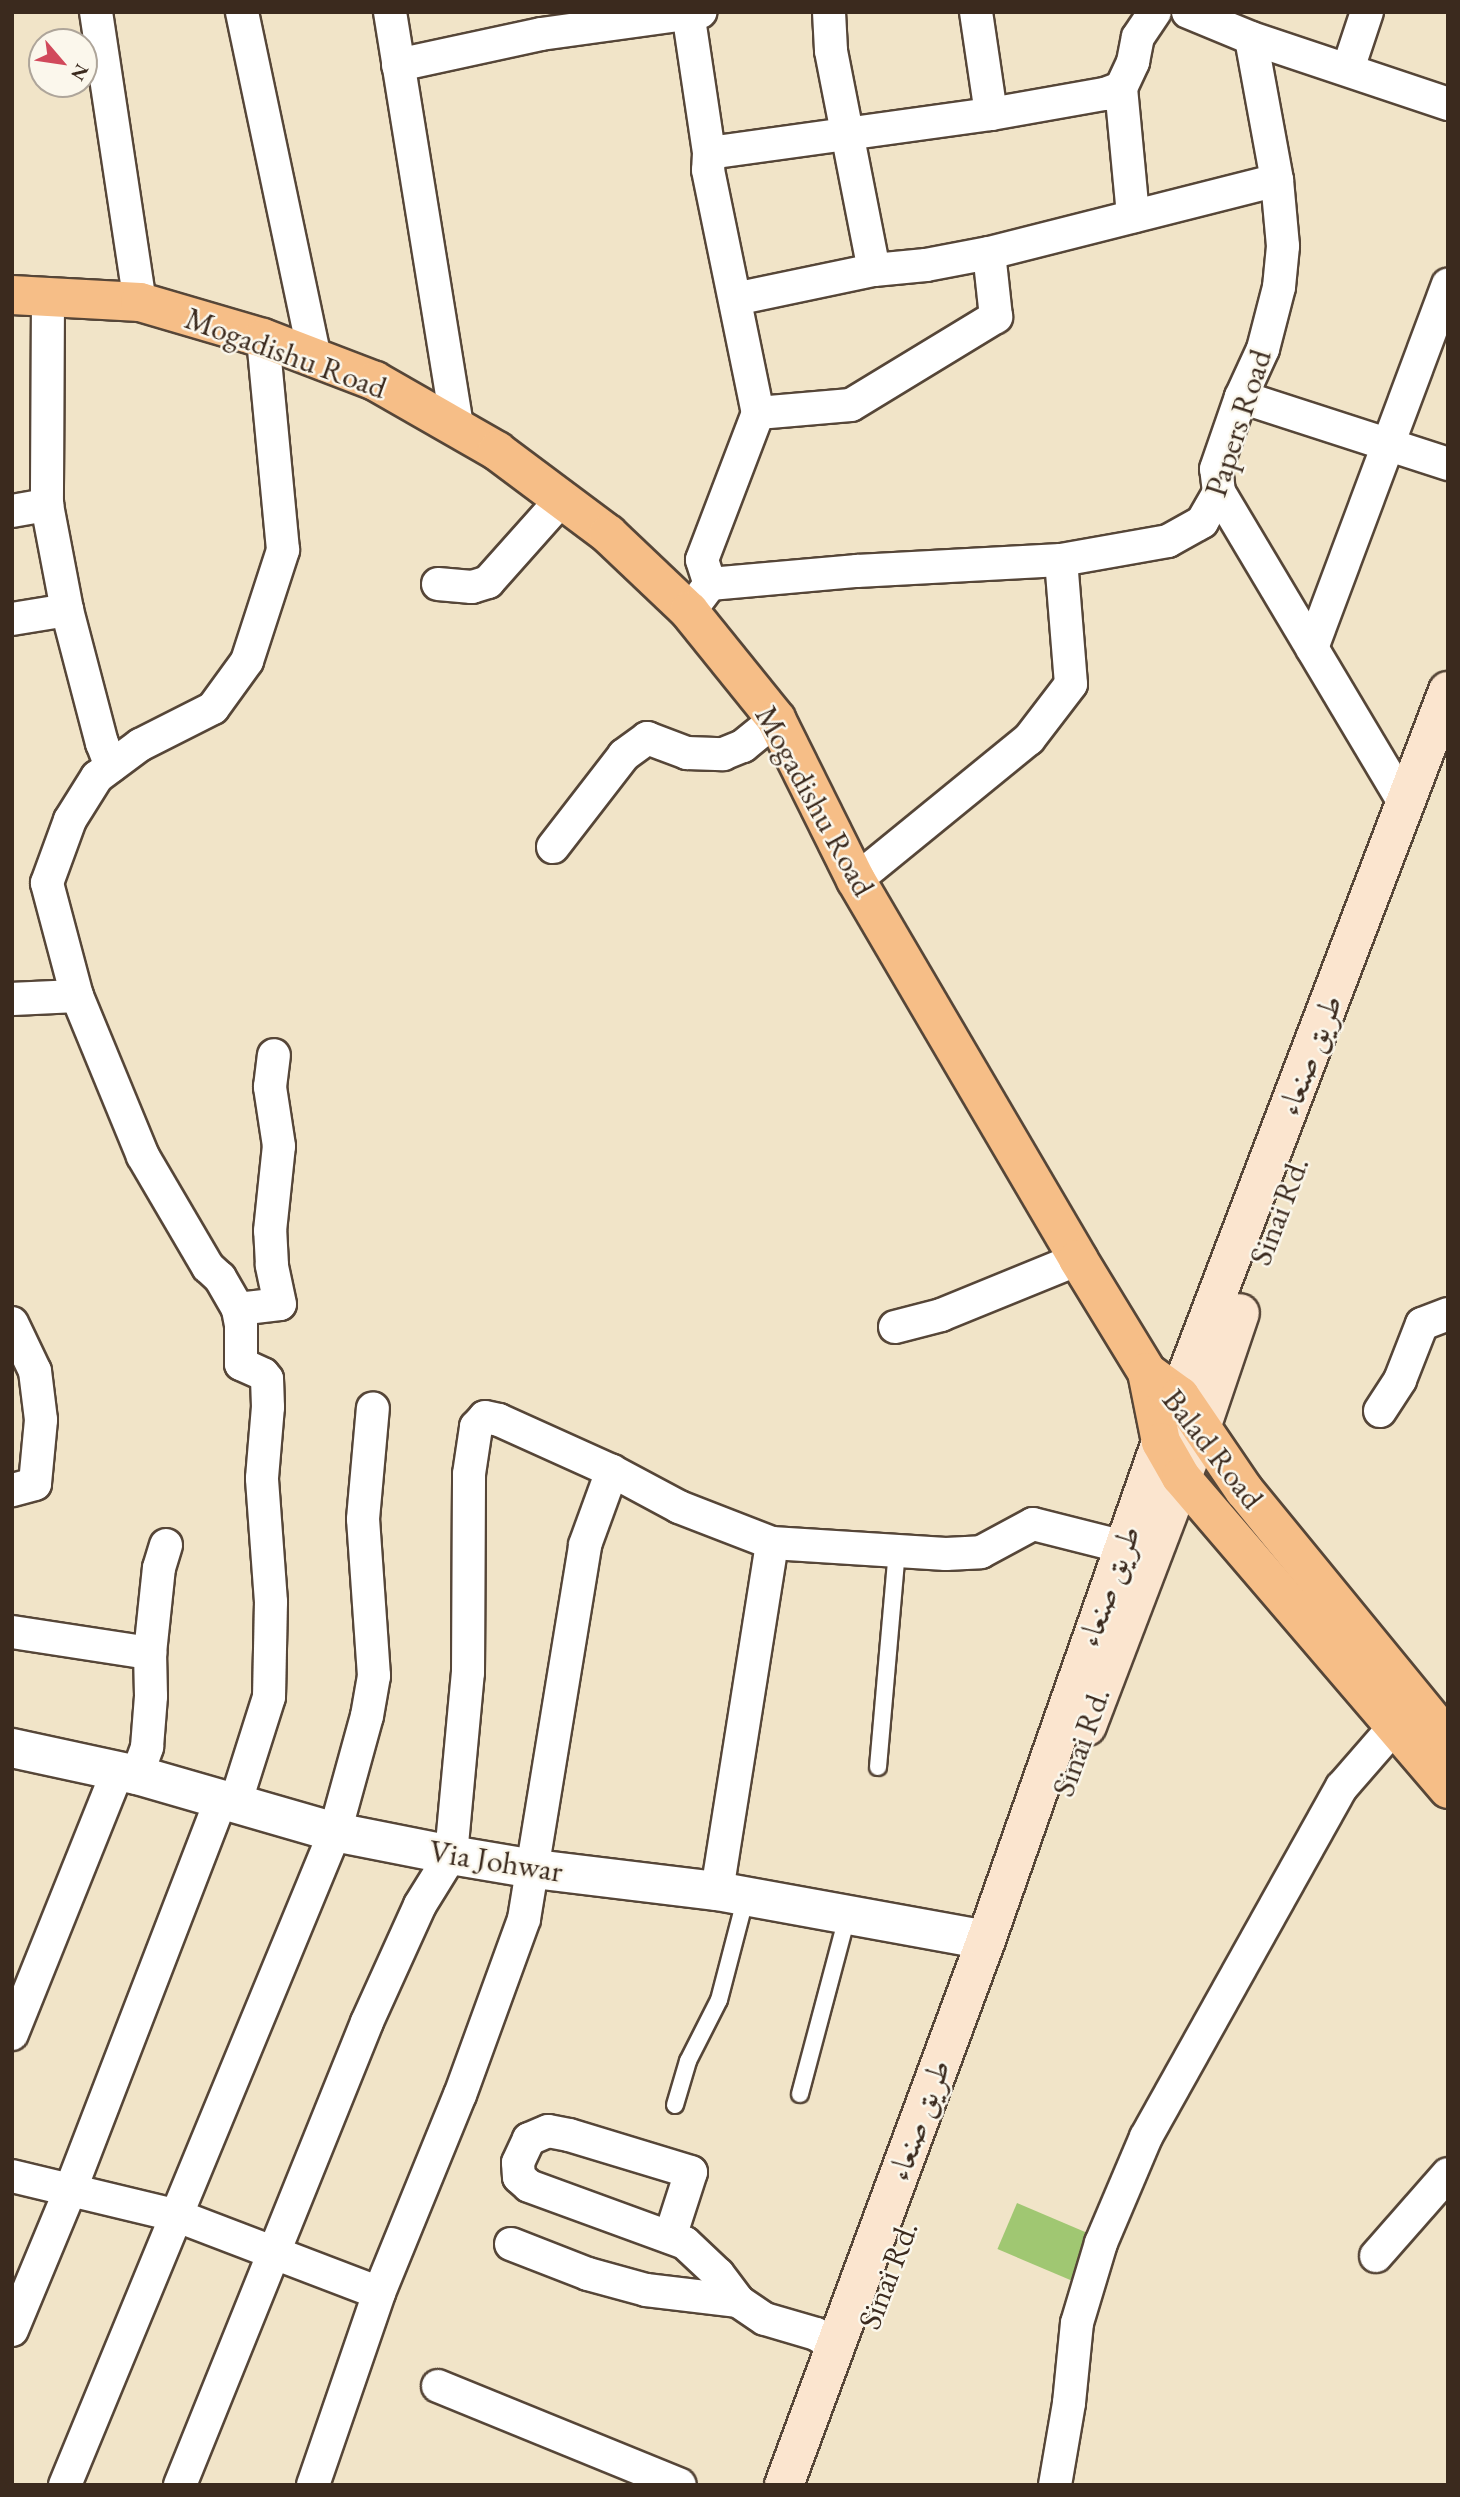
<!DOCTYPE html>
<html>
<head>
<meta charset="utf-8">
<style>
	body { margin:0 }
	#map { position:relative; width:1460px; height:2497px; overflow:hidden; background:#f1e4c8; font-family:"EB Garamond",Amiri,serif }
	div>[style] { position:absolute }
	.green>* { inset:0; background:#a0c772; transform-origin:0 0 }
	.roads { filter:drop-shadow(2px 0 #564638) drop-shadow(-2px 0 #564638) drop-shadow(0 2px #564638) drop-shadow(0 -2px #564638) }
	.service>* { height:16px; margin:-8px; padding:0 8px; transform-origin:8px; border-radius:8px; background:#fff }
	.minor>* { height:32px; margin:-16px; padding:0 16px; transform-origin:16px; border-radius:16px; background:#fff }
	.tertiary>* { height:38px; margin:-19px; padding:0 19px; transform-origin:19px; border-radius:19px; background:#fff }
	.secondary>* { height:38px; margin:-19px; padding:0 19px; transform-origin:19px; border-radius:19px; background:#fbe5cf }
	.trunk>* { height:38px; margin:-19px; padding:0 19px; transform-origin:19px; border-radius:19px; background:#f6be87 }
	span { translate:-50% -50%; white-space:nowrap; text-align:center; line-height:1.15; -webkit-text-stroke:5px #fbf7ec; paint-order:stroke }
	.street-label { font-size:32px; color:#3b2a1e }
	.frame { position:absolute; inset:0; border:14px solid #3b2a1e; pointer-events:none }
	.north { position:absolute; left:28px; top:28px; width:70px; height:70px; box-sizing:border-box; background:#fbf7ec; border:2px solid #aea59a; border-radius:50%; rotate:119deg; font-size:19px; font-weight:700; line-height:28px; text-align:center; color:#3b2a1e }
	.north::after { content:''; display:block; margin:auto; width:24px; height:32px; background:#d1495b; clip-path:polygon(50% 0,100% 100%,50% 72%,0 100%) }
</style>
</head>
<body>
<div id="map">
	<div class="green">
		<div style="left:1017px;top:2203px;width:83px;height:50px;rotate:23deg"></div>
	</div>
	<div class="roads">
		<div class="service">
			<div style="left:878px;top:1767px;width:219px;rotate:-85deg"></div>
			<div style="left:800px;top:2094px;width:187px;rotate:-75.1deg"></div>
			<div style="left:675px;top:2105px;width:46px;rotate:-73.5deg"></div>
			<div style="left:688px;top:2061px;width:68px;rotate:-63.1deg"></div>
			<div style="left:719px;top:2000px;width:107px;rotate:-75.4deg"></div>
		</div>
		<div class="minor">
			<div style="left:96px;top:12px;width:293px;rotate:81.4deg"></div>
			<div style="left:242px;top:12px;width:353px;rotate:78.1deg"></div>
			<div style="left:390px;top:12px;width:419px;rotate:80.8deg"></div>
			<div style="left:688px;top:12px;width:143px;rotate:81.5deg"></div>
			<div style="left:709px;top:153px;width:17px;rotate:93deg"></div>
			<div style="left:708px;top:170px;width:248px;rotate:78.4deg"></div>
			<div style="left:758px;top:413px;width:157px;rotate:110.9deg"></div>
			<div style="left:702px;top:560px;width:25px;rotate:72deg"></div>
			<div style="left:710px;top:584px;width:21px;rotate:127deg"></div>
			<div style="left:829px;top:12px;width:39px;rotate:87deg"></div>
			<div style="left:831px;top:51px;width:223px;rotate:78.9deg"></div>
			<div style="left:976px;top:12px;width:103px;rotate:81.6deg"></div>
			<div style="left:1188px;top:12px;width:68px;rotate:22.4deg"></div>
			<div style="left:1251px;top:38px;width:208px;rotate:18.5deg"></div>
			<div style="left:398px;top:65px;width:146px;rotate:-12.2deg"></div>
			<div style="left:541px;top:34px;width:161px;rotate:-7.9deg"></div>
			<div style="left:1348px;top:69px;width:60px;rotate:-71.6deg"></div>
			<div style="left:1121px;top:88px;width:129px;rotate:84.6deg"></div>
			<div style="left:709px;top:153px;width:285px;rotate:-7.9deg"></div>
			<div style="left:991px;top:114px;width:116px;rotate:-10deg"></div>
			<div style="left:1105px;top:94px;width:17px;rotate:-21deg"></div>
			<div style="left:1121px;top:88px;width:29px;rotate:-65deg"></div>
			<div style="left:1133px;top:62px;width:25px;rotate:-79deg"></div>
			<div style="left:1138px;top:37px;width:30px;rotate:-56deg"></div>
			<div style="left:48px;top:298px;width:207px;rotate:90.3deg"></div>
			<div style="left:47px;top:505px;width:107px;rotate:79.2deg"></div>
			<div style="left:67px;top:610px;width:138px;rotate:75.3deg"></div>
			<div style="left:102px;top:743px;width:25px;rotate:69deg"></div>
			<div style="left:735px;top:299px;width:142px;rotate:-11.8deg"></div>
			<div style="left:874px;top:270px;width:52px;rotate:-5.5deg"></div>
			<div style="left:926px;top:265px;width:64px;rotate:-10.8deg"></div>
			<div style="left:989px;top:253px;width:297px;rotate:-14.2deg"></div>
			<div style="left:1241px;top:397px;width:218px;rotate:17.9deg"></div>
			<div style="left:758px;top:413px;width:93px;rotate:-4.9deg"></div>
			<div style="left:851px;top:405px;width:170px;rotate:-31.3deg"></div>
			<div style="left:996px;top:317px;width:64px;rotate:-96.2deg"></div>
			<div style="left:1219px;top:492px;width:363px;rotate:59.2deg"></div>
			<div style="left:12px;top:511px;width:36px;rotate:-10deg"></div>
			<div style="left:438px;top:584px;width:34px;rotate:5deg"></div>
			<div style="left:472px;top:587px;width:17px;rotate:-17deg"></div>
			<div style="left:488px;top:582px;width:111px;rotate:-48.3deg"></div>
			<div style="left:710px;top:584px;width:148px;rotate:-5.1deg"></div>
			<div style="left:857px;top:571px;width:204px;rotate:-3.1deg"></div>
			<div style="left:1061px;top:560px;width:109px;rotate:-10.1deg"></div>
			<div style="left:1168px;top:541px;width:39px;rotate:-29deg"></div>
			<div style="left:1202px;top:522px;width:34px;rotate:-60deg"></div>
			<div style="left:1219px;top:492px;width:23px;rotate:-97deg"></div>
			<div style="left:1216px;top:469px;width:76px;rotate:-70.9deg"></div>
			<div style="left:1241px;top:397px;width:53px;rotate:-65.4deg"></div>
			<div style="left:1263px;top:349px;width:64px;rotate:-75.5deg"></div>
			<div style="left:1279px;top:287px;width:41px;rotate:-84.4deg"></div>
			<div style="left:1283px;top:246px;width:66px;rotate:-95.2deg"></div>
			<div style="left:1277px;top:180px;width:144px;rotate:-100.4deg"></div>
			<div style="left:12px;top:619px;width:56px;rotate:-9.3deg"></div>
			<div style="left:1312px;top:648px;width:388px;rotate:-69.5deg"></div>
			<div style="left:553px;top:847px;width:116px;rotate:-52.3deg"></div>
			<div style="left:624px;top:755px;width:29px;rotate:-36deg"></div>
			<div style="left:647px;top:738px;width:43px;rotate:20.6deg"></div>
			<div style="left:687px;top:753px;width:36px;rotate:2deg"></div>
			<div style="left:723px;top:754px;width:22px;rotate:-22deg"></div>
			<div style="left:743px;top:746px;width:43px;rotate:-39.3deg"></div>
			<div style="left:856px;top:880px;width:223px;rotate:-39.2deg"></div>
			<div style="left:1029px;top:739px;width:69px;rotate:-52.6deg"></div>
			<div style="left:1071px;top:684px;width:124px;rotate:-94.6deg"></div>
			<div style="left:12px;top:999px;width:65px;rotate:-2.6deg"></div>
			<div style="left:238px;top:1309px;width:42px;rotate:-6.8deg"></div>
			<div style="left:280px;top:1304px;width:40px;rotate:-102deg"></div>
			<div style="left:272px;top:1265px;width:34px;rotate:-93deg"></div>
			<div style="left:270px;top:1231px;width:85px;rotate:-84deg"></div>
			<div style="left:279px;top:1146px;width:60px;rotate:-98.7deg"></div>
			<div style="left:270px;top:1087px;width:32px;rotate:-83deg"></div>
			<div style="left:12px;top:1323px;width:53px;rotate:64.4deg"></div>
			<div style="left:35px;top:1371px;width:49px;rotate:83deg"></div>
			<div style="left:41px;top:1420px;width:64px;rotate:95.4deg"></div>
			<div style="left:35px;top:1484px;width:24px;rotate:165deg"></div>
			<div style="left:895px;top:1327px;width:48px;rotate:-14.6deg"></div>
			<div style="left:941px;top:1315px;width:148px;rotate:-22.2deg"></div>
			<div style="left:1380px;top:1411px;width:37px;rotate:-57deg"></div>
			<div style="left:1400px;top:1380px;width:60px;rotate:-68.6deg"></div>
			<div style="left:1422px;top:1324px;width:28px;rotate:-21deg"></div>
			<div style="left:12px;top:1632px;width:140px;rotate:8.7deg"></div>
			<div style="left:137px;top:1775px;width:30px;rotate:-70deg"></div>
			<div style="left:147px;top:1747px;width:51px;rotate:-85.5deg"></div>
			<div style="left:151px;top:1696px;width:43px;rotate:-91.3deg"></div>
			<div style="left:150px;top:1653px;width:85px;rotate:-84deg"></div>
			<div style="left:159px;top:1568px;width:24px;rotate:-73deg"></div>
			<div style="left:236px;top:1801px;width:109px;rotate:-72.4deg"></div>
			<div style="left:269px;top:1697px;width:95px;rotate:-88.8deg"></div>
			<div style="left:271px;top:1602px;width:124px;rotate:-94.2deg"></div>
			<div style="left:262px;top:1478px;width:71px;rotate:-85.2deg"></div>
			<div style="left:268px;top:1407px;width:28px;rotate:-92deg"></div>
			<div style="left:267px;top:1379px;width:6px;rotate:-129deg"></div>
			<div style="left:263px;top:1374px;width:24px;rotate:-156deg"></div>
			<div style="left:241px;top:1364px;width:39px;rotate:-90deg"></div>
			<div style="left:241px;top:1325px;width:16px;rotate:-101deg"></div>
			<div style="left:238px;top:1309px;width:36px;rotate:-120deg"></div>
			<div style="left:220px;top:1278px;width:16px;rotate:-137deg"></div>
			<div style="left:208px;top:1267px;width:129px;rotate:-120.4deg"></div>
			<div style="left:143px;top:1156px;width:173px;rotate:-112.4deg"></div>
			<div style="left:77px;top:996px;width:117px;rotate:-104.9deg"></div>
			<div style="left:47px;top:883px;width:67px;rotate:-69.9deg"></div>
			<div style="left:70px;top:820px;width:51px;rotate:-57.9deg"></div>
			<div style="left:97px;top:777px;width:54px;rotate:-36.7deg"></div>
			<div style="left:140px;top:745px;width:82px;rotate:-26.9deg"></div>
			<div style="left:213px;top:708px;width:58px;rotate:-54.1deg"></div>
			<div style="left:247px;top:661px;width:117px;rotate:-72deg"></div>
			<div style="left:283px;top:550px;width:213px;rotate:-95.4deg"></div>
			<div style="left:717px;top:1891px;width:352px;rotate:-81deg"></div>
			<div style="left:12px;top:2034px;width:284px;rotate:-68.1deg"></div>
			<div style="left:12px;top:2176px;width:168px;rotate:13.5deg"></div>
			<div style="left:175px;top:2215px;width:218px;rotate:20.9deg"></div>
			<div style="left:670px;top:2237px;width:68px;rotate:-72.1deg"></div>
			<div style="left:691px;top:2172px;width:127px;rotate:-163.1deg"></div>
			<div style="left:569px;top:2135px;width:21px;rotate:-169deg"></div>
			<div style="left:548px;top:2131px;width:21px;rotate:157deg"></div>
			<div style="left:529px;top:2139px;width:26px;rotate:115deg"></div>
			<div style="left:518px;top:2163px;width:14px;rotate:86deg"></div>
			<div style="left:519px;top:2177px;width:13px;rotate:42deg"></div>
			<div style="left:529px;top:2186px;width:166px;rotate:20.1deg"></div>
			<div style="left:685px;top:2243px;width:45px;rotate:43.2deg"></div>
			<div style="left:718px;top:2274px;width:34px;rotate:53deg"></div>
			<div style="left:738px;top:2301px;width:32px;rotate:34deg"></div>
			<div style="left:765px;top:2319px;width:53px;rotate:16.4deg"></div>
			<div style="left:816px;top:2334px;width:22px;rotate:32deg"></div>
			<div style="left:511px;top:2244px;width:83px;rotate:21.3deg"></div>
			<div style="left:588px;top:2274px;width:60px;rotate:15.4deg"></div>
			<div style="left:646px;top:2290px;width:93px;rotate:6.8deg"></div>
			<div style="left:1376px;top:2256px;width:109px;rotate:-48.7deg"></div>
			<div style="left:12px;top:2330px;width:151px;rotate:-67.4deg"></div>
			<div style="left:70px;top:2191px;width:422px;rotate:-68.9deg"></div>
			<div style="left:438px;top:2386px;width:261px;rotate:22.2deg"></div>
			<div style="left:65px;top:2485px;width:707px;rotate:-67.54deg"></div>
			<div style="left:335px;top:1832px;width:120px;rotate:-74.6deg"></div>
			<div style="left:367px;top:1716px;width:41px;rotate:-80.1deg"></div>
			<div style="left:374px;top:1676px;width:157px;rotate:-94deg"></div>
			<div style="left:363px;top:1519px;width:111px;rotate:-84.9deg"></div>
			<div style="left:180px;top:2485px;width:499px;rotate:-68deg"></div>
			<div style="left:367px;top:2022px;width:128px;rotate:-65.6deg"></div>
			<div style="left:420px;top:1905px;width:59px;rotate:-58.2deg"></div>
			<div style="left:451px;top:1855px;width:183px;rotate:-84.7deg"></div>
			<div style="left:468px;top:1673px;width:199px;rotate:-89.7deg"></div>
			<div style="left:469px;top:1474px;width:48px;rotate:-81.5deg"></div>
			<div style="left:476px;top:1427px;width:13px;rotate:-48deg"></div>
			<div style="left:485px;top:1417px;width:14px;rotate:12deg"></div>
			<div style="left:499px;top:1420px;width:124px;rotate:24.3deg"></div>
			<div style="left:612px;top:1471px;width:76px;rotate:28.2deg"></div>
			<div style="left:679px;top:1507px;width:100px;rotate:21.2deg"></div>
			<div style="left:772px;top:1543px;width:174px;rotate:3.6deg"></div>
			<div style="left:946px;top:1554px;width:35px;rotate:-3deg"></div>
			<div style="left:981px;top:1552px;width:59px;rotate:-28.3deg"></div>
			<div style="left:1033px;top:1524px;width:94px;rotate:14.2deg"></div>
			<div style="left:313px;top:2485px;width:203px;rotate:-71deg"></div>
			<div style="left:379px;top:2293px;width:214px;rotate:-67.8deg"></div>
			<div style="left:460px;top:2095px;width:187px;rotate:-70deg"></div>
			<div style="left:524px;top:1919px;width:379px;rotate:-80.7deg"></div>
			<div style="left:585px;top:1545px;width:79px;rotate:-70deg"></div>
			<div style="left:1055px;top:2485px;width:83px;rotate:-80.3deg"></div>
			<div style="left:1069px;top:2403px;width:80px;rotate:-84.3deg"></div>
			<div style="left:1077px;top:2323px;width:84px;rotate:-73.3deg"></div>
			<div style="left:1101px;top:2243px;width:115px;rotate:-67deg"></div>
			<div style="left:1146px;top:2137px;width:401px;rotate:-60.8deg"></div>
			<div style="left:1342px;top:1787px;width:81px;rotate:-49deg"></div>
		</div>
		<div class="tertiary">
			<div style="left:12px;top:1748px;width:128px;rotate:12.2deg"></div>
			<div style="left:137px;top:1775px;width:206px;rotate:16.1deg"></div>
			<div style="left:335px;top:1832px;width:118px;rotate:11.2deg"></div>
			<div style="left:451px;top:1855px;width:84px;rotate:9.6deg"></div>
			<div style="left:534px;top:1869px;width:184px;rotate:6.9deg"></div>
			<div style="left:717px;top:1891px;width:273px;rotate:10.3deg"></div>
		</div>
		<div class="secondary">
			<div style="left:1087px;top:1726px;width:322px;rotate:-69.1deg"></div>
			<div style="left:1202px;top:1425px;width:118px;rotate:-71.3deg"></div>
			<div style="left:784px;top:2485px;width:581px;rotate:-69.66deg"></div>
			<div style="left:986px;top:1940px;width:528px;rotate:-70.64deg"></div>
			<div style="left:1161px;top:1442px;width:804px;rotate:-69.09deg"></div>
		</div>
		<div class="trunk">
			<div style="left:12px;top:295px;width:128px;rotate:3.1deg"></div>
			<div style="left:140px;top:302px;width:128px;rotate:16.3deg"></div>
			<div style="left:263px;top:338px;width:120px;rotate:21deg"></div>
			<div style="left:375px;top:381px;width:141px;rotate:29.8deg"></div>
			<div style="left:497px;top:451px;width:139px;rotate:36.8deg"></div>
			<div style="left:608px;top:534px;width:112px;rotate:43.5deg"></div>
			<div style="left:689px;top:611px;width:139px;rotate:51.1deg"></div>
			<div style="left:776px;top:719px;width:180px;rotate:63.6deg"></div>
			<div style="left:856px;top:880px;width:439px;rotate:59.6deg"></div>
			<div style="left:1078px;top:1259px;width:132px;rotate:58.6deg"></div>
			<div style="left:1147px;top:1372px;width:71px;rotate:78.7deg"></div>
			<div style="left:1161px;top:1442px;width:40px;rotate:60.3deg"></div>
			<div style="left:1181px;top:1477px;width:411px;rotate:49.4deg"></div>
			<div style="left:1147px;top:1372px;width:41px;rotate:36deg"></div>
			<div style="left:1180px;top:1396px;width:114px;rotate:55.8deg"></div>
			<div style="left:1244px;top:1490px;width:322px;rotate:50.7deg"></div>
		</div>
	</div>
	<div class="street-label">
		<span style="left:286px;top:353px;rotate:20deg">Mogadishu Road</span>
		<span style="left:1238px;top:423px;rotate:-72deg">Papers Road</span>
		<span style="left:815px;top:801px;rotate:61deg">Mogadishu Road</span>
		<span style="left:1310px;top:1055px;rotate:-69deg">طريق صنعاء</span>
		<span style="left:1279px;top:1211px;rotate:-69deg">Sinai Rd.</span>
		<span style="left:1213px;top:1449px;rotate:52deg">Balad Road</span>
		<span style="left:1109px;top:1586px;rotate:-70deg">طريق صنعاء</span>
		<span style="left:1081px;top:1742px;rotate:-70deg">Sinai Rd.</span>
		<span style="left:496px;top:1861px;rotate:9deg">Via Johwar</span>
		<span style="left:919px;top:2120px;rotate:-70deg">طريق صنعاء</span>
		<span style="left:888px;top:2275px;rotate:-69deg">Sinai Rd.</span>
	</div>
	<div class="frame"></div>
	<div class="north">N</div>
</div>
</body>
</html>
